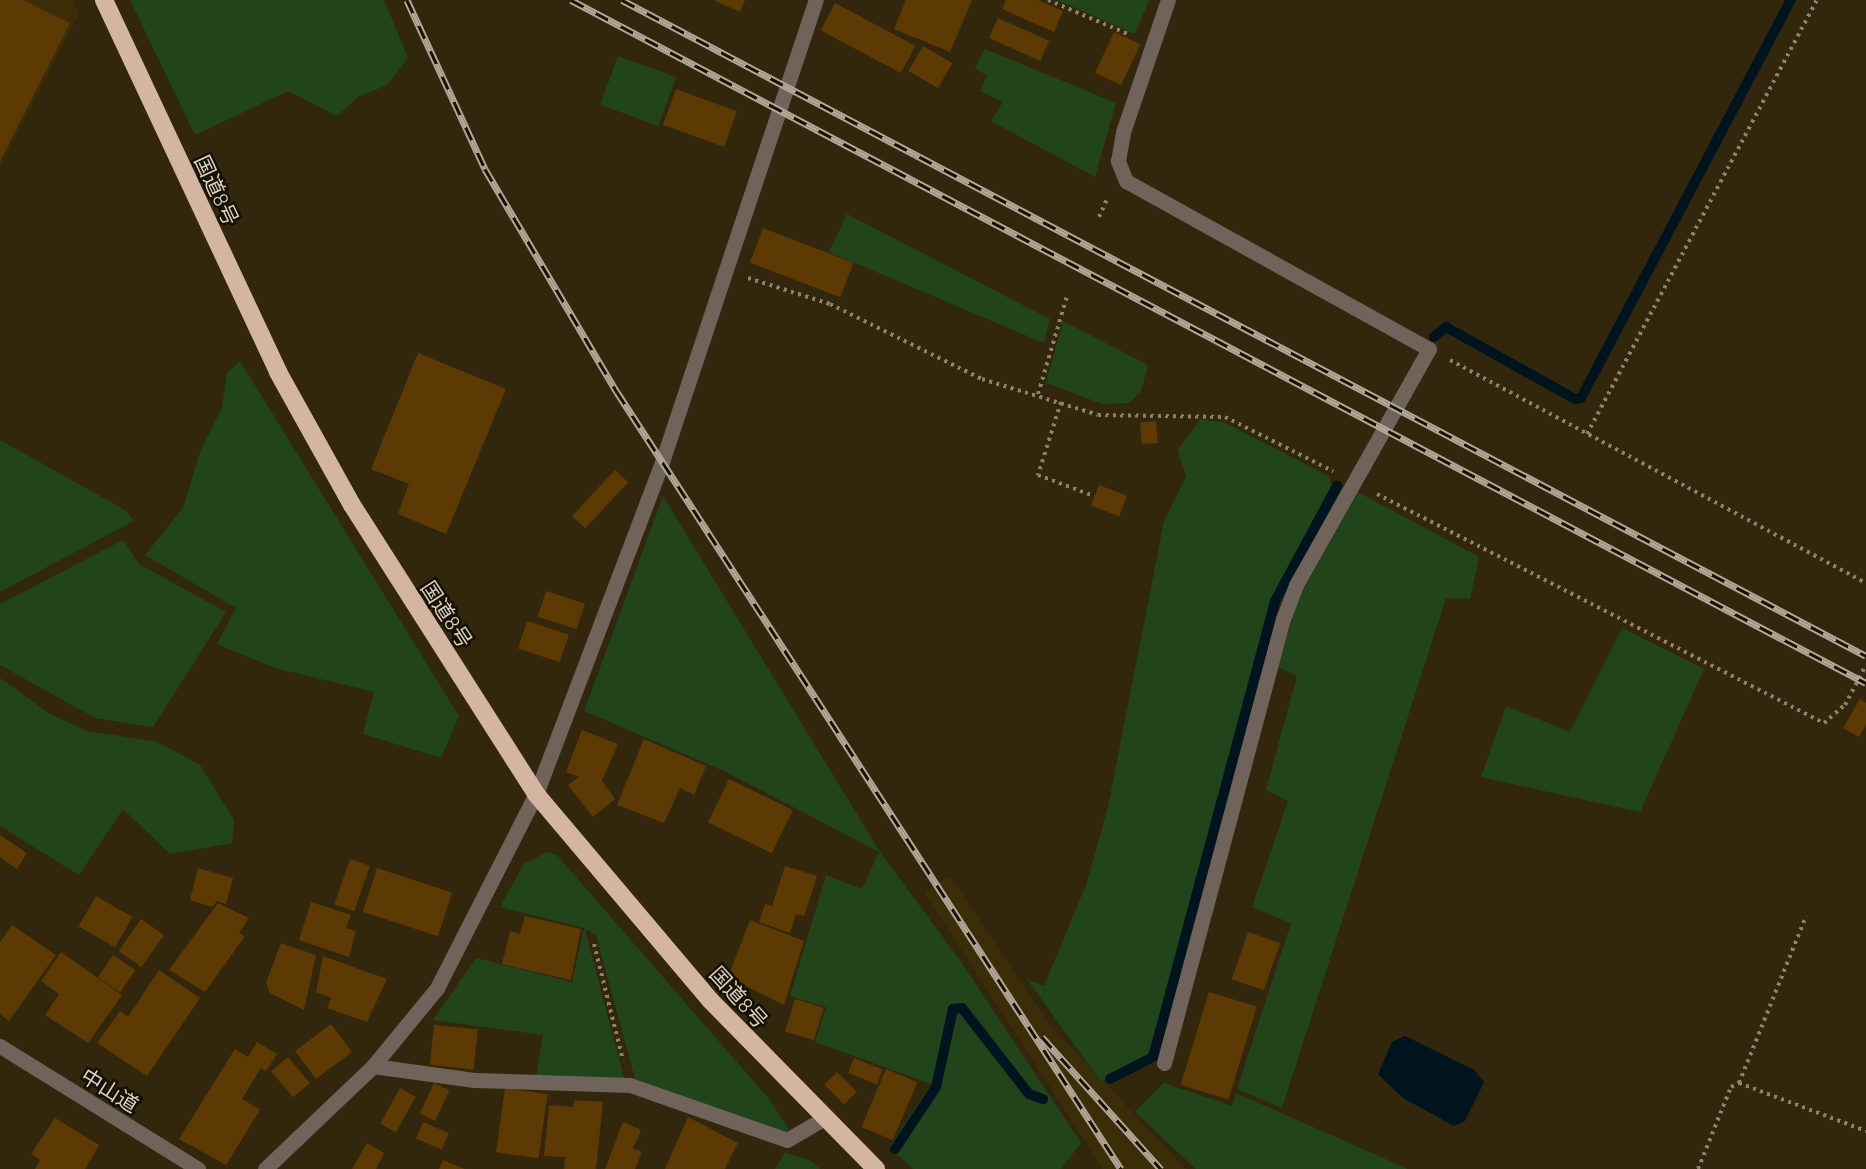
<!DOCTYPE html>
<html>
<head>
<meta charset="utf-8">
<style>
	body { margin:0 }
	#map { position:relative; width:1866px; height:1169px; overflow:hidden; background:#32260c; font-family:Quicksand,"Noto Sans JP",sans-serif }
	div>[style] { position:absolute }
	.built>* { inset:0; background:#3c2d09 }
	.green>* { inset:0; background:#22441b; transform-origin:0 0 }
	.water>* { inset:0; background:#00141f }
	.stream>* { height:10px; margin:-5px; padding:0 5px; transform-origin:5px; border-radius:5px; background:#00141f }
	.building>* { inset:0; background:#5d3a04; transform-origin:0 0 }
	.path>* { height:4px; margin-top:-2px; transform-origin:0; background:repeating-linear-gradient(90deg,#8b816d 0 3px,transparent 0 7.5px) }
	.minor>* { height:15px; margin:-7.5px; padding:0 7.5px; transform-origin:7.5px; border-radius:7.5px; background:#70635c }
	.highway>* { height:18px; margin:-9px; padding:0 9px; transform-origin:9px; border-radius:9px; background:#d4b5a2 }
	.rail>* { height:7px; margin-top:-3.5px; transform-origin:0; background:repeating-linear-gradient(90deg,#161006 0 14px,#b0a796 0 28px); box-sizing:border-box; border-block:2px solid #b0a796 }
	span { translate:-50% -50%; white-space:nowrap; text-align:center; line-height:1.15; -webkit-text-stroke:5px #161006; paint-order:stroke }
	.street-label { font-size:21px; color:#d9d1c2 }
</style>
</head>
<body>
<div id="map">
	<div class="built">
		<div style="clip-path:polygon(0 0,73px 0,79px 14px,0 168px)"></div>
		<div style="clip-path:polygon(950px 876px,1049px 1024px,1186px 1169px,1103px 1169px,924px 892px)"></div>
	</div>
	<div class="green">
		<div style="clip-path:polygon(130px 0,384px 0,408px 58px,387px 85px,358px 97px,337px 116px,288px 91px,195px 135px)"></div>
		<div style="clip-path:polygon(1057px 0,1149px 0,1135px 34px)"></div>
		<div style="clip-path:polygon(985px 49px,1116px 103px,1095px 177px,991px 121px,1003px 102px,980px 91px,987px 75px,975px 69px)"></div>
		<div style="left:618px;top:56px;width:62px;height:52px;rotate:20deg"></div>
		<div style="clip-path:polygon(847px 214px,1050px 319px,1044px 343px,829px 252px)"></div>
		<div style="clip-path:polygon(1063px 321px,1148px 365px,1141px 392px,1129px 403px,1102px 404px,1046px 383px)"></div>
		<div style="clip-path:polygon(240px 361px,459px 716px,441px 758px,363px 734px,374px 692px,275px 668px,217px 644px,236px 608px,145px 555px,183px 508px,200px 452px,222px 407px,227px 373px)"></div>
		<div style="clip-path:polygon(1201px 419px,1226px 423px,1330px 477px,1331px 488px,1270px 600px,1152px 1053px,1101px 1082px,1027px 979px,1044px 986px,1086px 885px,1108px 807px,1164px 521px,1186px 476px,1177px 450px)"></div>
		<div style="clip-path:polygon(0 440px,125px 510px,134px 521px,0 592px)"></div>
		<div style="clip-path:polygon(1358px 492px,1479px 557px,1470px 599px,1446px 598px,1282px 1108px,1237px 1089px,1291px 923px,1252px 907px,1288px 801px,1266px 790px,1297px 676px,1278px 667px,1298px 600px)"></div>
		<div style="clip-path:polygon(663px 496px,880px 852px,962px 963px,1081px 1143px,1061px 1169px,913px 1169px,889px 1147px,931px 1084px,815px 1042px,826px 1007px,790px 996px,826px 875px,862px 889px,879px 852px,726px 772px,584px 711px)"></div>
		<div style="clip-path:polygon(123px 540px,139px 564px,226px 612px,153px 727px,95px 718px,0 665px,0 604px)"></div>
		<div style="clip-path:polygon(1622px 628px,1704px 669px,1640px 812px,1481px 777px,1506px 706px,1570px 732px)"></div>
		<div style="clip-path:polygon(0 678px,50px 714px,87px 731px,158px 742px,200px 765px,234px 820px,232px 843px,170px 854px,123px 809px,79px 875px,0 826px)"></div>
		<div style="clip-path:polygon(547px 852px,557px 855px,769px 1099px,789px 1129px,785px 1133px,635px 1079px,596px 935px,585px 929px,624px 1078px,536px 1078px,543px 1035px,433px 1020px,476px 958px,572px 982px,584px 928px,500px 907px,524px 864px)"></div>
		<div style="clip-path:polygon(1164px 1083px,1232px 1106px,1236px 1093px,1408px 1169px,1196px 1169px,1135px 1112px)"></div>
		<div style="clip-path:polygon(785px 1152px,811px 1161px,820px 1169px,775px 1169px)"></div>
	</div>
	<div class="water">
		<div style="clip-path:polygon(1405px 1036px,1474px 1070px,1484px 1082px,1465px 1121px,1454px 1126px,1403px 1098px,1378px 1074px,1392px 1042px)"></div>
	</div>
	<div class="stream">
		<div style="left:1434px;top:337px;width:16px;rotate:-40deg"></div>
		<div style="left:1446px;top:327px;width:148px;rotate:29.2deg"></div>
		<div style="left:1575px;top:399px;width:6px;rotate:-9deg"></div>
		<div style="left:1581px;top:398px;width:450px;rotate:-62.2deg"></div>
		<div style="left:1110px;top:1079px;width:48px;rotate:-27.1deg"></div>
		<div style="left:1153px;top:1057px;width:472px;rotate:-75deg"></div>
		<div style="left:1275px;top:601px;width:131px;rotate:-61.7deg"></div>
		<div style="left:895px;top:1149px;width:74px;rotate:-56.5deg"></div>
		<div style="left:936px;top:1087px;width:80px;rotate:-77.7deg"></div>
		<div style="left:953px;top:1009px;width:9px;rotate:-6deg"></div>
		<div style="left:962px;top:1008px;width:109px;rotate:52.1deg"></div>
		<div style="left:1029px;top:1094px;width:15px;rotate:20deg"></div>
	</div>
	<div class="building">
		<div style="clip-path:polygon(0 0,23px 0,70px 23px,0 161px)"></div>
		<div style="clip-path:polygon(713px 0,745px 0,740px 12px)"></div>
		<div style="clip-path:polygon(906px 0,972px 0,950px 52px,894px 29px)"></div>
		<div style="clip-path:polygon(1006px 0,1038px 0,1063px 11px,1054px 32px,1002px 9px)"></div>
		<div style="left:835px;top:3px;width:91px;height:31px;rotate:28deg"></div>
		<div style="left:998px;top:18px;width:56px;height:22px;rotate:24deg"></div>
		<div style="left:1114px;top:32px;width:29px;height:45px;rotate:25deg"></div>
		<div style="left:923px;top:46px;width:34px;height:29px;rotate:30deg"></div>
		<div style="left:676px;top:89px;width:65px;height:38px;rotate:20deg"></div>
		<div style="left:763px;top:228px;width:97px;height:37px;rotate:21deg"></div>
		<div style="clip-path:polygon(418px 353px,506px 389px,446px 534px,398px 514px,409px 484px,371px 469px)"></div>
		<div style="left:1156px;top:421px;width:22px;height:16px;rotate:85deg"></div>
		<div style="left:615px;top:470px;width:18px;height:63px;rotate:43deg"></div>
		<div style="left:1099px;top:485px;width:30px;height:22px;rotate:21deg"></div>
		<div style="left:546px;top:591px;width:41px;height:27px;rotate:18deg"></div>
		<div style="left:527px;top:621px;width:44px;height:29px;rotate:18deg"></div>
		<div style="clip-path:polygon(1860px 699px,1866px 703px,1866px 725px,1859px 737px,1843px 728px)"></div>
		<div style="clip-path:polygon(582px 730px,618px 744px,602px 781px,615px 799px,593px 817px,568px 785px,579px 777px,566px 772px)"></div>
		<div style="clip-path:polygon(644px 739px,706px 766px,694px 795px,680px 788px,664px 823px,617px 805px)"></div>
		<div style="left:729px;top:779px;width:71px;height:48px;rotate:26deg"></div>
		<div style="clip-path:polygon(0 835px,27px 853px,17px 869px,0 857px)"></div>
		<div style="left:350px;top:859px;width:21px;height:48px;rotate:19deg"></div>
		<div style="clip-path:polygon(785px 866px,817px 876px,804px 916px,796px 914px,790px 933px,759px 922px,765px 904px,772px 906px)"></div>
		<div style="clip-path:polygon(198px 868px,233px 878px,226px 904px,217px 901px,212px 907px,190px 900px)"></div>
		<div style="left:377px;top:868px;width:79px;height:46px;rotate:18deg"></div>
		<div style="left:96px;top:896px;width:42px;height:35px;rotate:30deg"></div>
		<div style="clip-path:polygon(311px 902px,351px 915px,346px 928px,356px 931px,349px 957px,299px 940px)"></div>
		<div style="clip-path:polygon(218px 903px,249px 918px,239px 933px,245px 936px,205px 992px,169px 970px)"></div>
		<div style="clip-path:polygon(525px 916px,581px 929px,571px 980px,502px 964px,510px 931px,520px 934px)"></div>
		<div style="left:141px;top:919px;width:28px;height:39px;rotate:35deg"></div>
		<div style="clip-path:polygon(750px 920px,804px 941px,784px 1005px,728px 977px)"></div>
		<div style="clip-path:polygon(12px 925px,56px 955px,9px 1021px,0 1014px,0 942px)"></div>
		<div style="left:1248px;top:932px;width:34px;height:50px;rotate:19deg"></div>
		<div style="clip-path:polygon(281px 943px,316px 955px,304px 1010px,270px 993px,266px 983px)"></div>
		<div style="clip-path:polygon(61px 952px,122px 995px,88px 1043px,45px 1015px,59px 994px,41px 981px)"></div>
		<div style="left:113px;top:955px;width:27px;height:27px;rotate:34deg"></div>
		<div style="clip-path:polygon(323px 956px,387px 979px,367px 1022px,327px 1008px,331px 998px,316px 992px)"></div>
		<div style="clip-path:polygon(159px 970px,200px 998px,147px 1076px,97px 1043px,120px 1011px,128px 1017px)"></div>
		<div style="left:1209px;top:992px;width:50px;height:97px;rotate:17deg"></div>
		<div style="left:795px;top:999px;width:30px;height:34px;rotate:17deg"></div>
		<div style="left:331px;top:1024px;width:35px;height:45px;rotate:53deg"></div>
		<div style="left:434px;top:1025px;width:44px;height:40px;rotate:6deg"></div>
		<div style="clip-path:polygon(257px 1042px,277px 1054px,266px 1071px,261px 1068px,242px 1099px,260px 1110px,226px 1165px,179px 1139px,235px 1049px,248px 1057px)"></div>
		<div style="left:288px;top:1057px;width:34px;height:22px;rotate:50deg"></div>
		<div style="left:854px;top:1058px;width:31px;height:16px;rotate:22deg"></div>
		<div style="left:886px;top:1069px;width:34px;height:63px;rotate:23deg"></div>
		<div style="left:837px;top:1072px;width:28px;height:18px;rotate:45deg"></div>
		<div style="left:434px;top:1083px;width:17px;height:34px;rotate:25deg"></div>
		<div style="left:400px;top:1088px;width:18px;height:41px;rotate:29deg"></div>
		<div style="left:505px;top:1088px;width:43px;height:65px;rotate:8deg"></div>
		<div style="clip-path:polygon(575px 1100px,603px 1102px,596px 1169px,564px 1169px,565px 1157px,544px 1156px,549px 1105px,573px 1107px)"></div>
		<div style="clip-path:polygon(688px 1117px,738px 1143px,725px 1169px,665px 1169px)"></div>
		<div style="clip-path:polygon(55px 1118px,99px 1145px,85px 1169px,35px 1169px,40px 1160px,31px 1154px)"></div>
		<div style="left:423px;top:1122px;width:28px;height:18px;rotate:23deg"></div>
		<div style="clip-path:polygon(623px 1122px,641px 1130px,633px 1148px,642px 1152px,635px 1169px,605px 1169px)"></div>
		<div style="clip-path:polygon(367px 1143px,384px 1153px,376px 1169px,352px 1169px)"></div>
		<div style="clip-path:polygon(443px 1160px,465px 1169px,439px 1169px)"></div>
	</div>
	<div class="path">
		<div style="left:1048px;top:0;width:89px;rotate:23.1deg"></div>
		<div style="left:1099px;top:217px;width:22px;rotate:-66deg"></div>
		<div style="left:748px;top:278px;width:86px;rotate:17.6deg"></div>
		<div style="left:830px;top:304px;width:169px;rotate:26.3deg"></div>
		<div style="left:982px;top:379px;width:121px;rotate:17.2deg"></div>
		<div style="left:1098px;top:415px;width:127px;rotate:0.9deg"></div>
		<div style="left:1225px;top:417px;width:121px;rotate:26.6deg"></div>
		<div style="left:1450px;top:360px;width:472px;rotate:28.2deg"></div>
		<div style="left:1038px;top:394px;width:102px;rotate:-73.5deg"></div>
		<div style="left:1061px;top:402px;width:77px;rotate:107.5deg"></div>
		<div style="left:1038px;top:475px;width:60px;rotate:20.6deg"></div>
		<div style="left:1587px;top:434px;width:491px;rotate:-62.1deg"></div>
		<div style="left:1377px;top:494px;width:502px;rotate:27.13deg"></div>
		<div style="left:1824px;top:723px;width:28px;rotate:-41deg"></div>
		<div style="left:1845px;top:705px;width:45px;rotate:-62.3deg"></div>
		<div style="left:594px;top:944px;width:120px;rotate:76deg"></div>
		<div style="left:1739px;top:1083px;width:136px;rotate:20.7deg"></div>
		<div style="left:1698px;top:1169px;width:88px;rotate:-68.1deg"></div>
		<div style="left:1731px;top:1087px;width:9px;rotate:-27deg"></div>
		<div style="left:1739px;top:1083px;width:180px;rotate:-68.1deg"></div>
	</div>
	<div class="minor">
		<div style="left:0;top:1046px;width:233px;rotate:31.8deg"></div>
		<div style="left:1164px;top:1063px;width:460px;rotate:-75deg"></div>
		<div style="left:1283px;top:619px;width:36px;rotate:-69deg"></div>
		<div style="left:1296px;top:585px;width:271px;rotate:-60.6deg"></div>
		<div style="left:1429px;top:349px;width:346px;rotate:-151deg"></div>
		<div style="left:1126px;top:181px;width:22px;rotate:-112deg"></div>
		<div style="left:1118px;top:161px;width:29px;rotate:-80deg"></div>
		<div style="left:1123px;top:132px;width:139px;rotate:-71.2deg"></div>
		<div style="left:373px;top:1066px;width:102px;rotate:7.9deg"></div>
		<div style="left:474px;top:1080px;width:156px;rotate:1.8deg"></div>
		<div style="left:630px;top:1085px;width:166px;rotate:19.3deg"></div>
		<div style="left:787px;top:1140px;width:42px;rotate:-30.3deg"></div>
		<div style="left:265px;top:1169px;width:149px;rotate:-43.6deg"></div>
		<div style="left:373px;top:1066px;width:101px;rotate:-50.6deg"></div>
		<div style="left:437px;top:988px;width:218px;rotate:-63deg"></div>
		<div style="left:536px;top:794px;width:355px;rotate:-69.2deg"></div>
		<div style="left:662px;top:462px;width:487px;rotate:-71.6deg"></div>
	</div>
	<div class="highway">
		<div style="left:104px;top:0;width:411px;rotate:64.9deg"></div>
		<div style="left:278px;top:372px;width:152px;rotate:60.9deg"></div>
		<div style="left:352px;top:505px;width:343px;rotate:57.5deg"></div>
		<div style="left:536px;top:794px;width:270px;rotate:49.8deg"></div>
		<div style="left:710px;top:1000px;width:237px;rotate:45.5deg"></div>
	</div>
	<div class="rail">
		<div style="left:407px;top:0;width:186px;rotate:65.2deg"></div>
		<div style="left:485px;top:169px;width:259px;rotate:59.4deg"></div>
		<div style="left:617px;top:392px;width:926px;rotate:57.03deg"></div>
		<div style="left:571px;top:0;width:1464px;rotate:27.81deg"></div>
		<div style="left:622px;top:0;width:1406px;rotate:27.8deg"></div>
		<div style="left:1042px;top:1037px;width:178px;rotate:48deg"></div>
	</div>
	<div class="street-label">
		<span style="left:217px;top:190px;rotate:65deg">国道8号</span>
		<span style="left:447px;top:614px;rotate:57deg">国道8号</span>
		<span style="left:739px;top:997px;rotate:48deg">国道8号</span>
		<span style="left:110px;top:1090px;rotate:32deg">中山道</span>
	</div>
</div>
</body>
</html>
